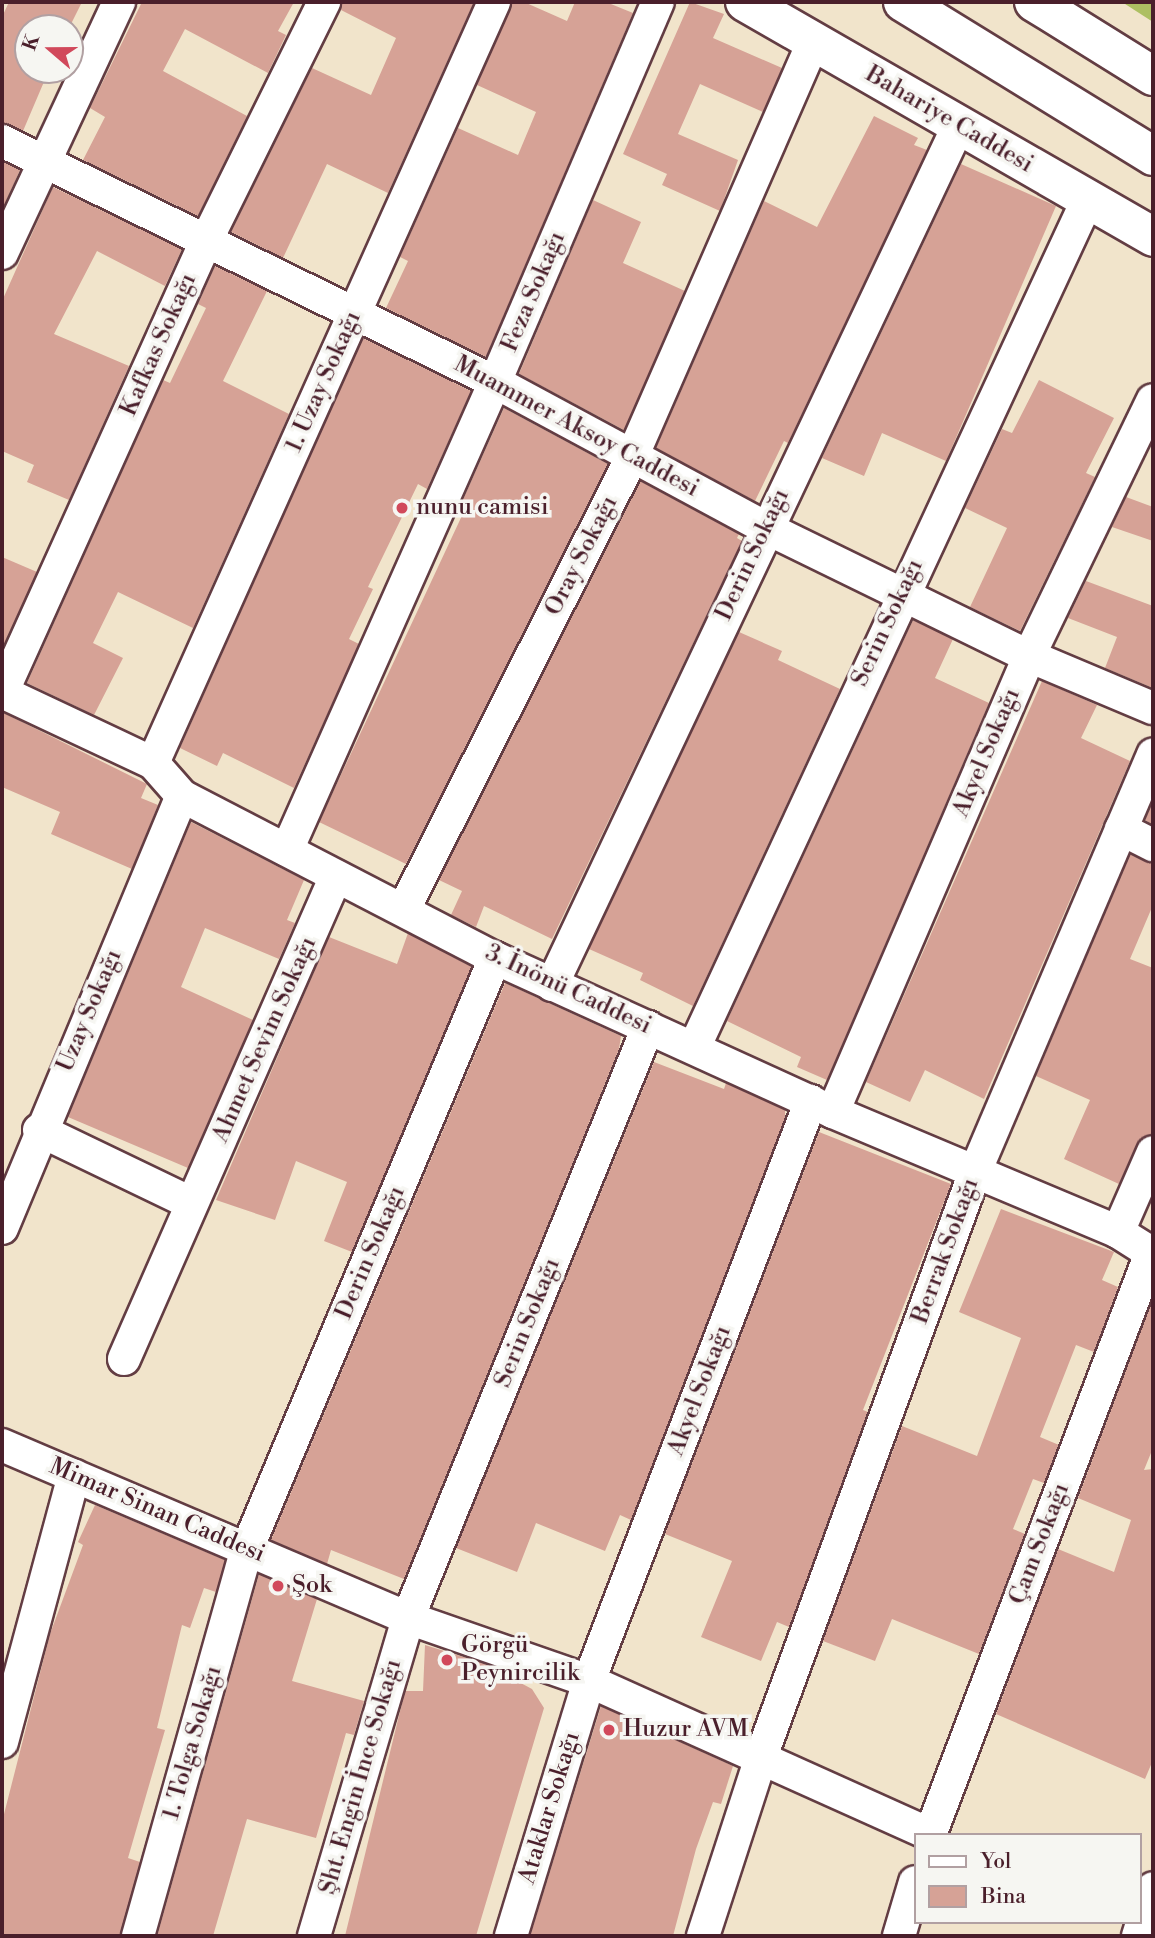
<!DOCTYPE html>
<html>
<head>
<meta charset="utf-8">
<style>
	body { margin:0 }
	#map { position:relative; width:1155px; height:1938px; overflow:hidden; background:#f1e4cb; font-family:"Libre Bodoni",serif }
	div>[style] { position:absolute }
	.green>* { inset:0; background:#adbf62 }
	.building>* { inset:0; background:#d6a296 }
	.roads { filter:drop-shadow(2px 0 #633d43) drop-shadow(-2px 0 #633d43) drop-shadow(0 2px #633d43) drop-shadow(0 -2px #633d43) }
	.street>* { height:32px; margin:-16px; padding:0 16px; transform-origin:16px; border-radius:16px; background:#fff }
	.primary>* { height:38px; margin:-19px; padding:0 19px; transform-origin:19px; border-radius:19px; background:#fff }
	.highway>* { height:38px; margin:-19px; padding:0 19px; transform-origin:19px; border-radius:19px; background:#fff }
	.dots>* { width:19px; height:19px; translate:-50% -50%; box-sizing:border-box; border:4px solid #f6f6f2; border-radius:50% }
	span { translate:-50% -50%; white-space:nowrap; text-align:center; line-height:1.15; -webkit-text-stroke:7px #f6f6f2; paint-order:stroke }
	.street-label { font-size:24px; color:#4a1f2b }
	.poi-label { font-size:24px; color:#4a1f2b }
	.left { translate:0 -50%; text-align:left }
	.frame { position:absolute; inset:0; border:4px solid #4a1f2b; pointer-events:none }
	.legend { position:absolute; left:914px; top:1833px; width:228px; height:91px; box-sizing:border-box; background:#f6f6f2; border:2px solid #b1a0a2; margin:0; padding:9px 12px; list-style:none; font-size:21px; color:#4a1f2b }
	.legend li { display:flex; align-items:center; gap:14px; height:35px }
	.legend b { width:35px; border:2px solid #b1a0a2 }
	.north { position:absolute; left:14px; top:14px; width:70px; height:70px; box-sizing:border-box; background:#f6f6f2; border:2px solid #b1a0a2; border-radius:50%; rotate:290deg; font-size:19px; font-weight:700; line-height:28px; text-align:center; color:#4a1f2b }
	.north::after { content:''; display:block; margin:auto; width:24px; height:32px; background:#d1495b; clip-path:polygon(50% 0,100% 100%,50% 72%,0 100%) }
</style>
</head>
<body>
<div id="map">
	<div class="green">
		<div style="clip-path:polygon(1122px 2px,1153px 2px,1153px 22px)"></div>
	</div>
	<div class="building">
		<div style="clip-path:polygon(9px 2px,82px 2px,69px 28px,28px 28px,28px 70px,49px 70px,23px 131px,2px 123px,2px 17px)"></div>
		<div style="clip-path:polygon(142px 2px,294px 2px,278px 31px,286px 35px,268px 73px,185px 29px,163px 71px,247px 116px,198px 216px,83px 160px,105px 117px,90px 108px)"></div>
		<div style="clip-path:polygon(342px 2px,474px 2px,388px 193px,327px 164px,283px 258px,231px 232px,312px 68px,371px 95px,396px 38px,341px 10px)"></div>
		<div style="clip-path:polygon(512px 2px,524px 2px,567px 21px,575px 2px,606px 2px,633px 13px,486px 357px,386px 308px,408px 261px,400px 257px,458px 128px,518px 155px,536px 112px,477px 85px)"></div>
		<div style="clip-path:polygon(690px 2px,724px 14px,713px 38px,782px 68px,763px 112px,700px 84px,678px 134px,738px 160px,720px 211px,662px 185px,667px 174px,623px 154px)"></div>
		<div style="clip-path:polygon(874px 116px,918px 138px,914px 145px,927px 150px,788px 443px,784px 441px,755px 501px,656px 448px,764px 201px,817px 227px)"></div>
		<div style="clip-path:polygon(2px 161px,20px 170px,2px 210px)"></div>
		<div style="clip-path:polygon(961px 164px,1056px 206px,946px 461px,882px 433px,864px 476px,822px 458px)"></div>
		<div style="clip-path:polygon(53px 187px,182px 249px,165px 286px,97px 251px,54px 334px,129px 366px,69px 500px,27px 482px,34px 465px,2px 451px,2px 301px)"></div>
		<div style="clip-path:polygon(593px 200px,641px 222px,623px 263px,685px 291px,624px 430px,519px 374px)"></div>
		<div style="clip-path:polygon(215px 266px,267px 291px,223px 381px,289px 414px,193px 628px,118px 592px,93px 643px,123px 658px,94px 715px,27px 683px,163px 380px,170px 383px,206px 308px,198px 304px)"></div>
		<div style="clip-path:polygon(363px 338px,471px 391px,427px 489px,418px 484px,368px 587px,373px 589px,349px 639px,359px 644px,294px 788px,223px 753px,217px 766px,180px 748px)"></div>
		<div style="clip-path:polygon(1039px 380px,1114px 418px,1086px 473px,1095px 477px,1020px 631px,970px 607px,1007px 528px,965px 508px,1002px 429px,1012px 433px)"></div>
		<div style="clip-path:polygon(504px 408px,608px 464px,406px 864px,319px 822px,466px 507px,461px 504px)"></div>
		<div style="clip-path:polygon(640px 481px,739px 534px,737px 538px,742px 541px,552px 939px,484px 906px,476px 927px,451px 915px,462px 891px,439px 880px)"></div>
		<div style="clip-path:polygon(1126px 497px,1153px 507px,1153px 541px,1112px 527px)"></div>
		<div style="clip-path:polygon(2px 557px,37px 572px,2px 649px)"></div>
		<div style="clip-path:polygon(1086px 581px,1153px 606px,1153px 688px,1105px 668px,1117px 637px,1068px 618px)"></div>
		<div style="clip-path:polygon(913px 620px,953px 639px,935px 678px,989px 703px,827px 1080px,797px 1067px,801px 1057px,727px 1021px)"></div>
		<div style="clip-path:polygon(739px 632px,782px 651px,778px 660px,840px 689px,693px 1006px,640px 980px,643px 973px,589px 949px)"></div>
		<div style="clip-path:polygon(1042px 681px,1097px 705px,1081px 738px,1130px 761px,984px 1099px,925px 1070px,910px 1102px,866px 1082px)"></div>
		<div style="clip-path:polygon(2px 712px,147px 784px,141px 798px,158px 805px,132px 869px,51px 834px,60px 812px,2px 787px)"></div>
		<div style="clip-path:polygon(1153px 800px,1153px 825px,1145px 820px)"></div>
		<div style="clip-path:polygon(191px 822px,304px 880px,287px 920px,295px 923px,279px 959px,205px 928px,181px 987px,253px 1020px,188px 1168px,68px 1117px)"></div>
		<div style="clip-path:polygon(1130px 854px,1153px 863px,1153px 905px,1130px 959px,1153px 968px,1153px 1134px,1137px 1144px,1119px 1184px,1064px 1159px,1090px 1100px,1036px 1076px)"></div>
		<div style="clip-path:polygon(408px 933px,472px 967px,352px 1252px,324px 1241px,347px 1182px,296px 1161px,275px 1220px,216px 1200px,329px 937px,397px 964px)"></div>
		<div style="clip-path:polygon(505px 983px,621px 1036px,619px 1049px,404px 1579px,331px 1550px,327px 1564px,271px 1540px)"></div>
		<div style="clip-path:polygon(654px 1062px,724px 1089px,726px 1083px,785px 1110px,785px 1118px,631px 1520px,620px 1515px,605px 1551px,536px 1523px,517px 1572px,456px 1548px)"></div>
		<div style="clip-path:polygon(819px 1132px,951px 1184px,863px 1410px,868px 1412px,789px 1627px,777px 1622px,761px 1661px,701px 1637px,732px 1561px,665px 1534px)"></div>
		<div style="clip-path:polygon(1001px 1209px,1114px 1252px,1102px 1280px,1118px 1287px,1094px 1352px,1076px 1345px,1040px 1437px,1059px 1445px,1044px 1483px,1033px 1479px,1013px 1529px,1025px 1534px,979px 1654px,892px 1619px,875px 1661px,823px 1641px,902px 1426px,977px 1456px,1021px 1338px,959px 1312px)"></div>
		<div style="clip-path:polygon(1152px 1301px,1153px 1448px,1144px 1470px,1153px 1469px,1153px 1760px,1145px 1779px,996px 1714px,1058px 1549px,1114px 1572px,1131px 1520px,1078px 1498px)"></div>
		<div style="clip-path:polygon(95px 1505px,225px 1560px,216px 1592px,204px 1588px,190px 1628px,182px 1625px,157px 1728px,165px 1730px,128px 1858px,140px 1862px,120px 1936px,2px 1936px,2px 1822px,50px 1634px,83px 1545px,78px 1542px)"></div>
		<div style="clip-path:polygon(259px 1574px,317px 1599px,292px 1681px,364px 1701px,354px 1735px,346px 1733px,316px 1838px,247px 1819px,213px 1936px,157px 1936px)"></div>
		<div style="clip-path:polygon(425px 1645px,483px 1663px,532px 1689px,544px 1708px,476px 1936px,345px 1936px,405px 1691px,423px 1691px)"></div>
		<div style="clip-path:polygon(601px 1706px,733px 1766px,721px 1804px,713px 1802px,696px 1849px,673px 1936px,530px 1936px)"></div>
	</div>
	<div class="roads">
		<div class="street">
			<div style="left:2px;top:141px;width:549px;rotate:26.05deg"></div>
			<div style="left:495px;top:382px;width:308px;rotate:28.3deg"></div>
			<div style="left:766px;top:528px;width:292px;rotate:26deg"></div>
			<div style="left:1029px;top:656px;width:134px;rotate:22.8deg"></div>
			<div style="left:2px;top:253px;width:277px;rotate:-65deg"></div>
			<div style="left:2px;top:692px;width:167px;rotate:25.2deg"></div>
			<div style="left:153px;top:763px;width:44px;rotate:48.7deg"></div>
			<div style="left:182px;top:796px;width:352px;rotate:27.4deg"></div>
			<div style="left:495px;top:958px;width:371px;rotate:24.5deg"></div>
			<div style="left:833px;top:1112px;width:309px;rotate:22.8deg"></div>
			<div style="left:1118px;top:1232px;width:41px;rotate:32.2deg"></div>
			<div style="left:2px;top:693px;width:494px;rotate:-65.7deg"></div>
			<div style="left:205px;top:243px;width:269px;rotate:-63.7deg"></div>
			<div style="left:153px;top:763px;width:834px;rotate:-65.86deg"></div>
			<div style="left:1121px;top:829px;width:36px;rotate:27deg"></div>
			<div style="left:287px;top:850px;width:512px;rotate:-66.04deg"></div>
			<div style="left:495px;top:382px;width:413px;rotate:-66.8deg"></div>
			<div style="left:404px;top:909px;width:506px;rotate:-63.23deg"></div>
			<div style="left:632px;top:457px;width:452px;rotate:-66.4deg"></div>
			<div style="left:552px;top:985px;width:949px;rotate:-64.68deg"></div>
			<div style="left:694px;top:1048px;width:936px;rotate:-65.11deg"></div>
			<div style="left:833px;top:1112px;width:496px;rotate:-66.7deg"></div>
			<div style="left:1029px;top:656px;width:284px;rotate:-64.2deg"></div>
			<div style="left:39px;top:1130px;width:169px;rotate:25.7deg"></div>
			<div style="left:2px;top:1228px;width:468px;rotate:-67.4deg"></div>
			<div style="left:1118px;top:1232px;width:87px;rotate:-66.4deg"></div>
			<div style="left:124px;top:1359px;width:527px;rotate:-66.3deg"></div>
			<div style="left:2px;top:1445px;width:441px;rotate:23.1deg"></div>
			<div style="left:408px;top:1618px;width:192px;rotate:19.2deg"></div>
			<div style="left:589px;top:1681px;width:375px;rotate:24.2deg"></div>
			<div style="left:2px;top:1742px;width:276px;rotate:-74.9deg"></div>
			<div style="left:930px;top:1835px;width:623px;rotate:-69.21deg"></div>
			<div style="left:138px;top:1936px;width:402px;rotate:-74.3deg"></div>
			<div style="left:247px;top:1549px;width:641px;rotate:-67.24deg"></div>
			<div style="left:314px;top:1936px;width:332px;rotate:-73.5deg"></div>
			<div style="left:408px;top:1618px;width:638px;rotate:-67.9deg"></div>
			<div style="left:511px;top:1936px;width:267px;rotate:-73deg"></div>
			<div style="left:589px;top:1681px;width:621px;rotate:-69.06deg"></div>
			<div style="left:703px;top:1936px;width:188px;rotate:-72deg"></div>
			<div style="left:761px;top:1757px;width:623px;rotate:-69.91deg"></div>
			<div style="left:975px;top:1172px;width:454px;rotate:-66.9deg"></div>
			<div style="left:899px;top:1936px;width:56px;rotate:-73.5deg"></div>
			<div style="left:1138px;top:1936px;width:50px;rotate:-72.6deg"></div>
		</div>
		<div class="primary">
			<div style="left:745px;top:2px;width:471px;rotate:29.9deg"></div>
		</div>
		<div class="highway">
			<div style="left:903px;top:2px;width:294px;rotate:31.6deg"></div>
			<div style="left:1034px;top:2px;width:140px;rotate:31.9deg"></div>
		</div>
	</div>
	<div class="dots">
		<div style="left:402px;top:508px;background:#d1495b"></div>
		<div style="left:278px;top:1586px;background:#d1495b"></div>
		<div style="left:447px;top:1660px;background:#d1495b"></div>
		<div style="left:609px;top:1730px;background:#d1495b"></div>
	</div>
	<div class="street-label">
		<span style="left:949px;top:120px;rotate:30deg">Bahariye Caddesi</span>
		<span style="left:534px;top:292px;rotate:-67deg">Feza Sokağı</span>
		<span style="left:159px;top:345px;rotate:-66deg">Kafkas Sokağı</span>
		<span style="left:324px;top:382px;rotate:-66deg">1. Uzay Sokağı</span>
		<span style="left:576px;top:427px;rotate:28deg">Muammer Aksoy Caddesi</span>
		<span style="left:753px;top:555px;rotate:-65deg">Derin Sokağı</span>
		<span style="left:582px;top:556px;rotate:-63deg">Oray Sokağı</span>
		<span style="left:888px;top:623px;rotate:-65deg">Serin Sokağı</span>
		<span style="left:987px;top:753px;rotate:-67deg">Akyel Sokağı</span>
		<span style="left:568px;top:990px;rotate:25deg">3. İnönü Caddesi</span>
		<span style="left:90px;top:1011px;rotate:-67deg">Uzay Sokağı</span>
		<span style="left:265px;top:1040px;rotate:-66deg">Ahmet Sevim Sokağı</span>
		<span style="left:946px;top:1251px;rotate:-70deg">Berrak Sokağı</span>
		<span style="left:371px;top:1253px;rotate:-67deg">Derin Sokağı</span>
		<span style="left:528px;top:1323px;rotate:-68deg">Serin Sokağı</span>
		<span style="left:700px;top:1391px;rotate:-69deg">Akyel Sokağı</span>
		<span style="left:157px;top:1511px;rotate:23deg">Mimar Sinan Caddesi</span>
		<span style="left:1040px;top:1544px;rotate:-69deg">Çam Sokağı</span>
		<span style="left:193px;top:1743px;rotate:-74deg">1. Tolga Sokağı</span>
		<span style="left:361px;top:1777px;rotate:-74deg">Şht. Engin İnce Sokağı</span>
		<span style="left:550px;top:1808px;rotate:-73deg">Ataklar Sokağı</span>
	</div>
	<div class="poi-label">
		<span class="left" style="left:416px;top:508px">nunu camisi</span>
		<span class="left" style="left:292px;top:1586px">Şok</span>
		<span class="left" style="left:461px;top:1660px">Görgü<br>Peynircilik</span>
		<span class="left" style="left:623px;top:1730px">Huzur AVM</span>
	</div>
	<div class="frame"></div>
	<ul class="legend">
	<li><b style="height:9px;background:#fff"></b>Yol</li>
	<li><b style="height:19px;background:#d6a296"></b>Bina</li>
	</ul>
	<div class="north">K</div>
</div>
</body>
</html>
